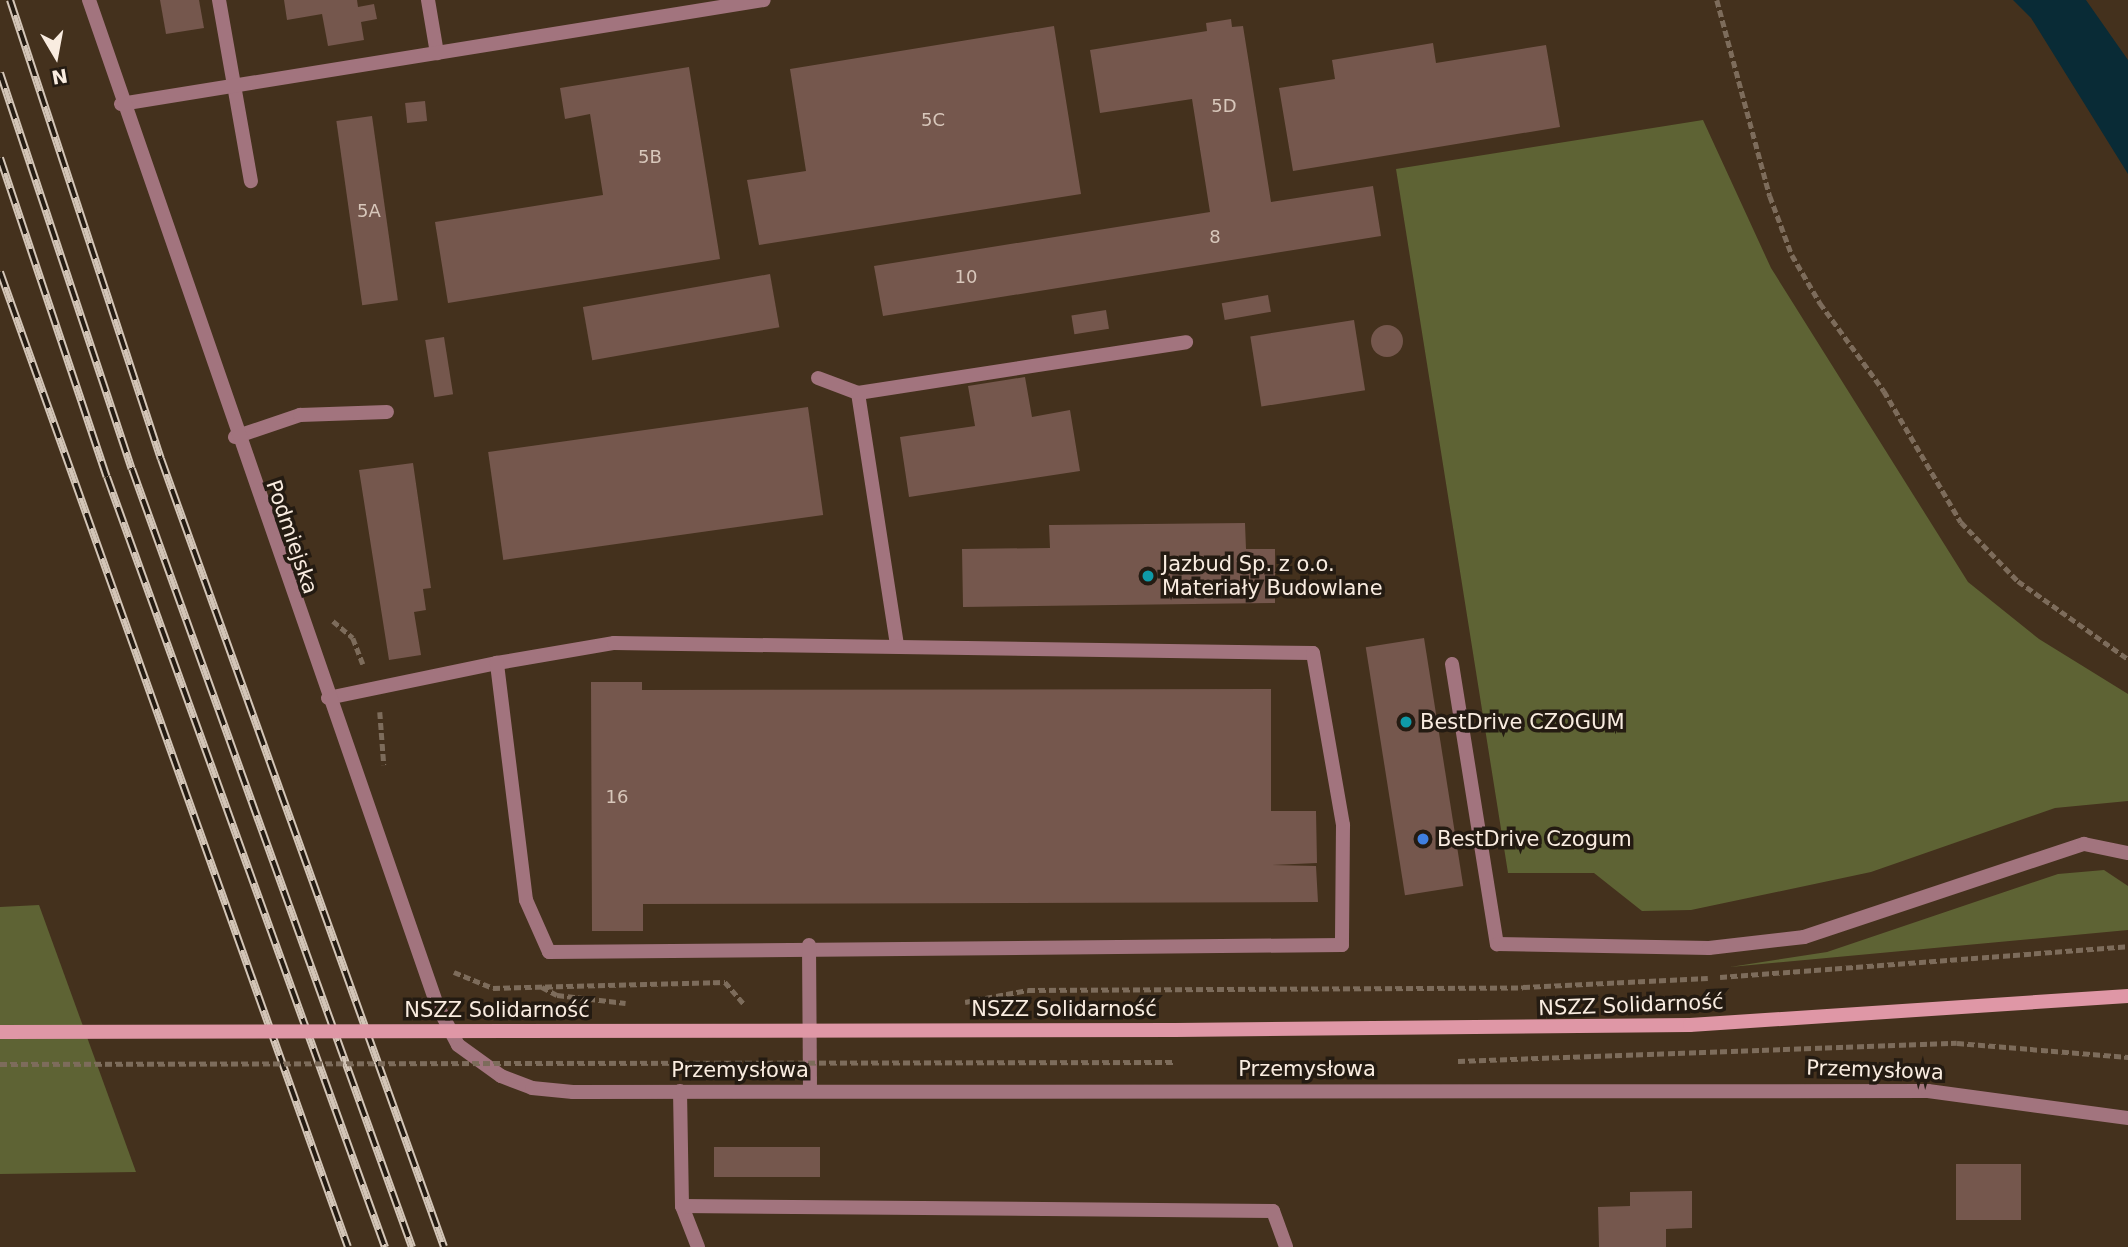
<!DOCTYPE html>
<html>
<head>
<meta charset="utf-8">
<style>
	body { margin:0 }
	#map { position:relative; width:2128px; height:1247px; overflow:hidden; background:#44311d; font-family:"DejaVu Sans",sans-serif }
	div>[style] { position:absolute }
	.green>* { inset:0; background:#5e6334 }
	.water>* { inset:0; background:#092b36 }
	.building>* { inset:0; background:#75574d; transform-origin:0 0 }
	.round { border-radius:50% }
	.path>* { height:4.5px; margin-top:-2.25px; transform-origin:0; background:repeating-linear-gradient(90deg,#7d6c5b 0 7px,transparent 0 10.5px) }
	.service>* { height:14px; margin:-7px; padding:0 7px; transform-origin:7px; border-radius:7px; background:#a2747e }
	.minor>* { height:14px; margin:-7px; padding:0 7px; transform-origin:7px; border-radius:7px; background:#a2747e }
	.tertiary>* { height:14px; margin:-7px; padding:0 7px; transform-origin:7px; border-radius:7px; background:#a2747e }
	.secondary>* { height:14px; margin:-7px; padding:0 7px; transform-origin:7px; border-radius:7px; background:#df97a6 }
	.rail>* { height:8px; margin-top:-4px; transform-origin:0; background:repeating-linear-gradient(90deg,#241b12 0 16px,#d3c5b7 0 32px); box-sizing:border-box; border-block:2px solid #d3c5b7 }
	.path-bridge>* { height:4.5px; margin-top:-2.25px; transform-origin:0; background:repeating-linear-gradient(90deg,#7d6c5b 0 7px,transparent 0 10.5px) }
	.secondary-bridge>* { height:14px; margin:-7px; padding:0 7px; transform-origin:7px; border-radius:7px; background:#df97a6 }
	.dots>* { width:19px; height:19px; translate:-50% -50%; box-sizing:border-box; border:4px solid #241b12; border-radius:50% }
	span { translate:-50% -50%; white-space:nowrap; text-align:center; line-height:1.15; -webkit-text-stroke:7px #241b12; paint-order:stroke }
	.number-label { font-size:18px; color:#d8c7bb }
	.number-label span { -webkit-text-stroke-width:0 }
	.street-label { font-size:21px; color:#f9ece0 }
	.poi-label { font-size:21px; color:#f9ece0 }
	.left { translate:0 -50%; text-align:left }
	.north { position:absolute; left:21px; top:21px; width:70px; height:70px; -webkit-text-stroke:5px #241b12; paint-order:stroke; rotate:170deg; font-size:19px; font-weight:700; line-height:28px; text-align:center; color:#f9ece0 }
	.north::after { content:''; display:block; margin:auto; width:24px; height:32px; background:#f9ece0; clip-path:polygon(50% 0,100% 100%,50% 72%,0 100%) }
</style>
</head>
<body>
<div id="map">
	<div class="green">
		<div style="clip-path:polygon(1703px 120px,1771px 268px,1968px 582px,2039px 639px,2128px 694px,2128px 801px,2055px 808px,1871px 872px,1691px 910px,1642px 911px,1594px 873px,1508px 873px,1396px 169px)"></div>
		<div style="clip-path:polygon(2104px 870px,2128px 886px,2128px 930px,1730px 967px,1827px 952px,2058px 874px)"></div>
		<div style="clip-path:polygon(39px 905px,136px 1172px,0 1174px,0 907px)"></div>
	</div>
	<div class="water">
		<div style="clip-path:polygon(2013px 0,2086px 0,2128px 60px,2128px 174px,2031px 18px)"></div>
	</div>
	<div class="building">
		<div style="clip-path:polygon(160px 0,199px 0,204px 28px,166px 34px)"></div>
		<div style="clip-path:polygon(284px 0,357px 0,358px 7px,374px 4px,377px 19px,361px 22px,364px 40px,328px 46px,322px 14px,287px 20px)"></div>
		<div style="clip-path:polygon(1231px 19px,1232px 27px,1243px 26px,1271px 202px,1373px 186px,1381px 236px,883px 316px,874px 266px,1210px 212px,1192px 99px,1100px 113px,1090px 50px,1207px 31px,1206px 23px)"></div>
		<div style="clip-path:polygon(1054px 26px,1081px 194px,759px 245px,747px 180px,806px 171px,790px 69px)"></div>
		<div style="clip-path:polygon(1433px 43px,1436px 63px,1546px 45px,1560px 127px,1293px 171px,1279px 88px,1335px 79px,1332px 60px)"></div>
		<div style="clip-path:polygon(689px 67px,720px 259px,448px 303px,435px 222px,603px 195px,590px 114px,565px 119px,560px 88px)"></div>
		<div style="left:425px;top:101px;width:20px;height:20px;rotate:84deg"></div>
		<div style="left:372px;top:116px;width:186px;height:36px;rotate:82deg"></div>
		<div style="left:770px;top:274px;width:54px;height:190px;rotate:80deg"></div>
		<div style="left:1268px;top:295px;width:17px;height:47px;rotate:80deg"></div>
		<div style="left:1106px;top:310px;width:19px;height:35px;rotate:81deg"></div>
		<div style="left:1354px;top:320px;width:71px;height:105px;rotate:81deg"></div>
		<div class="round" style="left:1371px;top:325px;width:32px;height:32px"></div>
		<div style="left:444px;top:337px;width:58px;height:19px;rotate:81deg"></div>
		<div style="clip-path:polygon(1025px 377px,1032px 417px,1070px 410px,1080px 471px,909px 497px,900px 437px,975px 426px,968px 386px)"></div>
		<div style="left:808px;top:407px;width:109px;height:323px;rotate:82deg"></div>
		<div style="clip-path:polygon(413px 463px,431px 588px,423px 589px,426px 610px,414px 612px,421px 655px,389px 660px,359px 470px)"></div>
		<div style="clip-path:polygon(1245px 523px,1246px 549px,1275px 549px,1275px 603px,963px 607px,962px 549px,1050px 548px,1049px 525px)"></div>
		<div style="left:1424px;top:638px;width:251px;height:59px;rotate:81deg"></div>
		<div style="clip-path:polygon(591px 682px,642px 682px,642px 690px,1271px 689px,1271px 811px,1316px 811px,1317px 863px,1272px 865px,1316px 866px,1318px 902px,643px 904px,643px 931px,592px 931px)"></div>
		<div style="left:714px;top:1147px;width:106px;height:30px"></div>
		<div style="left:1956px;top:1164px;width:65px;height:56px"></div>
		<div style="clip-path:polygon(1692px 1191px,1692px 1228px,1666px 1229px,1666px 1247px,1599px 1247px,1598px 1207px,1630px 1206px,1630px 1192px)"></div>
	</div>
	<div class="path">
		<div style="left:1717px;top:0;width:203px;rotate:74.9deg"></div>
		<div style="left:1770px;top:196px;width:63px;rotate:69.6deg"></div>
		<div style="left:1792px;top:255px;width:56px;rotate:59.7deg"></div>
		<div style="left:1820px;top:303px;width:109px;rotate:54deg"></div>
		<div style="left:1884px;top:391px;width:152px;rotate:59.6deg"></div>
		<div style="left:1961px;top:522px;width:82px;rotate:46deg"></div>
		<div style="left:2018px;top:581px;width:135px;rotate:35.3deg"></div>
		<div style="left:333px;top:621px;width:26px;rotate:40deg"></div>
		<div style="left:353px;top:638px;width:28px;rotate:69deg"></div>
		<div style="left:380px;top:712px;width:53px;rotate:85.7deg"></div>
		<div style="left:454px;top:972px;width:42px;rotate:22.3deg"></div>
		<div style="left:493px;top:988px;width:232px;rotate:-1.5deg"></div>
		<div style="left:725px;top:982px;width:28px;rotate:49deg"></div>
		<div style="left:1720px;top:977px;width:409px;rotate:-4.3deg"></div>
		<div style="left:542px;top:987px;width:17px;rotate:28deg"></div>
		<div style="left:557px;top:995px;width:69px;rotate:6.6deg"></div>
		<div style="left:965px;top:1002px;width:64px;rotate:-10.8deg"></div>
		<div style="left:1028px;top:990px;width:495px;rotate:-0.3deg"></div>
		<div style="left:1523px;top:987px;width:185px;rotate:-2.8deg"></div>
		<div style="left:1458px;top:1061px;width:499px;rotate:-2.1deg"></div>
		<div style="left:1957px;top:1043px;width:172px;rotate:4.7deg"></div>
	</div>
	<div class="service">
		<div style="left:219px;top:0;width:184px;rotate:80deg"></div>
		<div style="left:428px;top:0;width:54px;rotate:80.4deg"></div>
		<div style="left:121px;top:104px;width:651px;rotate:-9.19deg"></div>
		<div style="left:818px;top:378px;width:43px;rotate:20.6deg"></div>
		<div style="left:858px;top:393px;width:254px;rotate:81.2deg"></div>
		<div style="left:858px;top:393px;width:332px;rotate:-8.8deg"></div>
		<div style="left:235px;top:437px;width:69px;rotate:-18.7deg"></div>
		<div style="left:300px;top:415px;width:87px;rotate:-2deg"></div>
		<div style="left:1452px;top:664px;width:284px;rotate:80.9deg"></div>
		<div style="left:1497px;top:944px;width:212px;rotate:1.1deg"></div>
		<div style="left:1709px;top:948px;width:96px;rotate:-6.6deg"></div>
		<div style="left:1804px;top:937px;width:295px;rotate:-18.4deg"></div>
		<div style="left:2084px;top:844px;width:45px;rotate:11.6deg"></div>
		<div style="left:328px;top:698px;width:173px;rotate:-11.7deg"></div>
		<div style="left:497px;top:663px;width:119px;rotate:-9.7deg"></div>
		<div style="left:614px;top:643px;width:699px;rotate:0.82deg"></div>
		<div style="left:1313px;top:653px;width:175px;rotate:80.1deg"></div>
		<div style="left:1343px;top:825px;width:120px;rotate:90.5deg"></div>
		<div style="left:1342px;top:945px;width:793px;rotate:179.49deg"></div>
		<div style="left:549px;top:952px;width:57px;rotate:-113.9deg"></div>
		<div style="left:526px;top:900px;width:239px;rotate:-97deg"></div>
		<div style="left:809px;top:945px;width:146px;rotate:89.6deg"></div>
	</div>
	<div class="minor">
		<div style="left:680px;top:1091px;width:115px;rotate:89deg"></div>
		<div style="left:682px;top:1206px;width:44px;rotate:68.7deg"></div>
		<div style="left:682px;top:1206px;width:591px;rotate:0.48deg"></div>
		<div style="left:1273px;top:1211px;width:38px;rotate:70deg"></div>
	</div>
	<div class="tertiary">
		<div style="left:89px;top:0;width:1064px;rotate:70.9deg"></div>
		<div style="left:437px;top:1005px;width:45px;rotate:62.3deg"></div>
		<div style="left:458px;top:1045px;width:53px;rotate:35.8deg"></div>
		<div style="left:501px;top:1076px;width:33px;rotate:21deg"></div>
		<div style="left:532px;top:1088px;width:41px;rotate:5.6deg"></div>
		<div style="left:573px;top:1092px;width:1355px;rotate:-0.04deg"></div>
		<div style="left:1928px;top:1091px;width:202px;rotate:7.7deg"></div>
	</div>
	<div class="secondary">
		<div style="left:1175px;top:1030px;width:515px;rotate:-0.56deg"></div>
		<div style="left:1690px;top:1025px;width:439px;rotate:-3.8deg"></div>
	</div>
	<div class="rail">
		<div style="left:10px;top:0;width:483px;rotate:71.8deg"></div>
		<div style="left:161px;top:459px;width:837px;rotate:70.24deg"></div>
		<div style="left:0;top:73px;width:417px;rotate:71.6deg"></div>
		<div style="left:132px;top:469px;width:827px;rotate:70.21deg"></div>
		<div style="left:0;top:158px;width:336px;rotate:71.5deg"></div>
		<div style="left:107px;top:477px;width:819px;rotate:70.15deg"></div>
		<div style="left:0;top:272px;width:1035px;rotate:70.36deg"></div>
	</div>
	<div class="path-bridge">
		<div style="left:0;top:1064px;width:1174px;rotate:-0.1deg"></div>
	</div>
	<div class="secondary-bridge">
		<div style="left:0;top:1032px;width:1175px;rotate:-0.1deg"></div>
	</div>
	<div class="dots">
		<div style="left:1148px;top:576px;background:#0f9aa8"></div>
		<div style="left:1406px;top:722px;background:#0f9aa8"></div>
		<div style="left:1423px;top:839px;background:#3f7fe0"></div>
	</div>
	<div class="number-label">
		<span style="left:1224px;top:106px">5D</span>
		<span style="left:933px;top:120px">5C</span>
		<span style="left:650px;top:157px">5B</span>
		<span style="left:369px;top:211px">5A</span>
		<span style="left:1215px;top:237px">8</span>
		<span style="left:966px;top:277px">10</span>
		<span style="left:617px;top:797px">16</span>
	</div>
	<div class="street-label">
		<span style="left:292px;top:537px;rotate:71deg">Podmiejska</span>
		<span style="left:1631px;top:1005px;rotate:-2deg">NSZZ Solidarność</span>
		<span style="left:1064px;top:1009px">NSZZ Solidarność</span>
		<span style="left:497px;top:1010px">NSZZ Solidarność</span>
		<span style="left:1307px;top:1069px">Przemysłowa</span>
		<span style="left:740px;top:1070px">Przemysłowa</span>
		<span style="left:1875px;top:1070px;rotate:2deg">Przemysłowa</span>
	</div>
	<div class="poi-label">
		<span class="left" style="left:1162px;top:576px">Jazbud Sp. z o.o.<br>Materiały Budowlane</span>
		<span class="left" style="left:1420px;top:722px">BestDrive CZOGUM</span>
		<span class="left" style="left:1437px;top:839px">BestDrive Czogum</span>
	</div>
	<div class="north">N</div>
</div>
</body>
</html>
